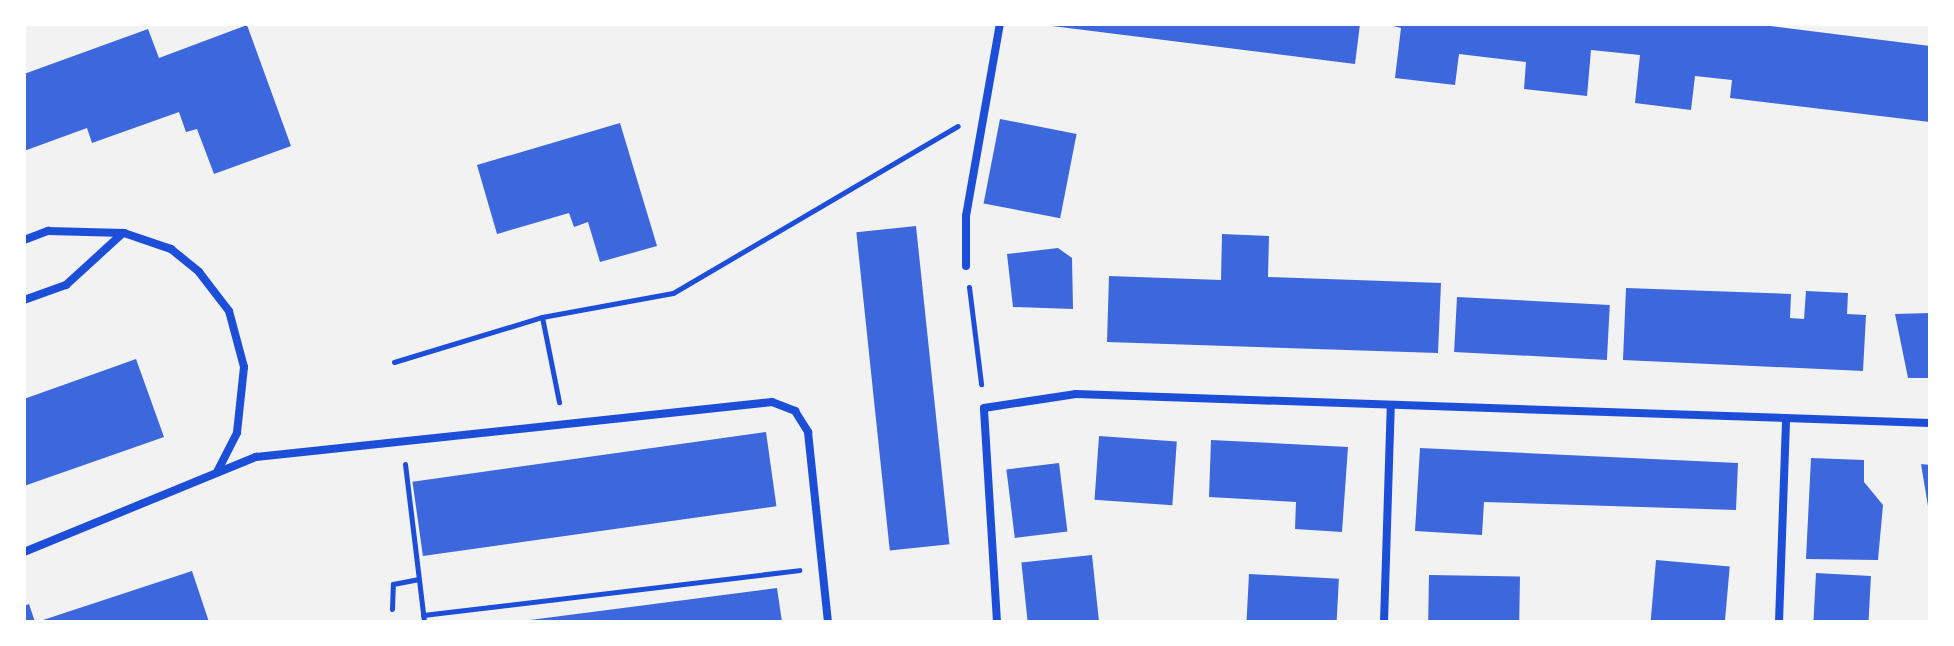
<!DOCTYPE html>
<html>
<head>
<meta charset="utf-8">
<style>
	body { margin:0 }
	#map { position:relative; width:1954px; height:646px; overflow:hidden; background:#f2f2f2; font-family:"DejaVu Sans",sans-serif }
	div>[style] { position:absolute }
	.building>* { inset:0; background:#3d67dc; transform-origin:0 0 }
	.path>* { height:5px; margin:-2.5px; padding:0 2.5px; transform-origin:2.5px; border-radius:2.5px; background:#1d4ed8 }
	.minor>* { height:8px; margin:-4px; padding:0 4px; transform-origin:4px; border-radius:4px; background:#1d4ed8 }
	span { translate:-50% -50%; white-space:nowrap; text-align:center; line-height:1.15; -webkit-text-stroke:6px #fff; paint-order:stroke }
	.frame { position:absolute; inset:0; border:26px solid #fff; pointer-events:none }
</style>
</head>
<body>
<div id="map">
	<div class="building">
		<div style="clip-path:polygon(1036px 24px,1360px 24px,1355px 64px)"></div>
		<div style="clip-path:polygon(1386px 24px,1755px 24px,1930px 46px,1930px 122px,1730px 98px,1732px 80px,1695px 76px,1691px 110px,1635px 103px,1640px 55px,1591px 50px,1587px 96px,1524px 89px,1526px 62px,1459px 54px,1455px 85px,1395px 78px,1401px 28px)"></div>
		<div style="clip-path:polygon(247px 25px,291px 146px,214px 174px,197px 129px,186px 132px,179px 112px,92px 143px,87px 128px,24px 151px,24px 74px,148px 29px,159px 58px)"></div>
		<div style="left:1000px;top:119px;width:78px;height:86px;rotate:11deg"></div>
		<div style="clip-path:polygon(620px 123px,657px 246px,600px 262px,588px 222px,574px 227px,569px 213px,497px 234px,477px 165px)"></div>
		<div style="left:916px;top:226px;width:320px;height:60px;rotate:84deg"></div>
		<div style="clip-path:polygon(1222px 234px,1269px 236px,1268px 277px,1441px 283px,1438px 353px,1107px 342px,1109px 276px,1221px 280px)"></div>
		<div style="clip-path:polygon(1058px 248px,1072px 258px,1073px 309px,1013px 307px,1007px 254px)"></div>
		<div style="clip-path:polygon(1626px 288px,1791px 294px,1790px 318px,1804px 319px,1806px 291px,1848px 293px,1847px 314px,1866px 315px,1863px 371px,1623px 360px)"></div>
		<div style="left:1457px;top:297px;width:153px;height:55px;rotate:3deg"></div>
		<div style="clip-path:polygon(1930px 313px,1930px 378px,1908px 378px,1895px 314px)"></div>
		<div style="clip-path:polygon(136px 359px,164px 437px,24px 486px,24px 399px)"></div>
		<div style="left:766px;top:432px;width:75px;height:357px;rotate:82deg"></div>
		<div style="left:1099px;top:436px;width:78px;height:64px;rotate:4deg"></div>
		<div style="clip-path:polygon(1211px 440px,1348px 447px,1342px 532px,1295px 529px,1296px 502px,1209px 497px)"></div>
		<div style="clip-path:polygon(1420px 448px,1738px 463px,1736px 510px,1484px 502px,1482px 535px,1415px 531px)"></div>
		<div style="clip-path:polygon(1811px 458px,1864px 460px,1864px 482px,1883px 505px,1878px 560px,1806px 559px)"></div>
		<div style="left:1059px;top:463px;width:69px;height:53px;rotate:83deg"></div>
		<div style="clip-path:polygon(1921px 464px,1930px 465px,1930px 506px,1928px 506px)"></div>
		<div style="left:1092px;top:555px;width:67px;height:71px;rotate:84deg"></div>
		<div style="left:1656px;top:560px;width:74px;height:62px;rotate:5deg"></div>
		<div style="clip-path:polygon(192px 571px,209px 622px,40px 622px,40px 621px)"></div>
		<div style="left:1816px;top:573px;width:55px;height:49px;rotate:3deg"></div>
		<div style="left:1249px;top:574px;width:90px;height:48px;rotate:3deg"></div>
		<div style="left:1429px;top:575px;width:91px;height:47px;rotate:1deg"></div>
		<div style="clip-path:polygon(777px 588px,782px 622px,530px 622px,530px 620px)"></div>
		<div style="clip-path:polygon(29px 604px,35px 622px,24px 622px,24px 606px)"></div>
	</div>
	<div class="path">
		<div style="left:969px;top:287px;width:98px;rotate:82.9deg"></div>
		<div style="left:542px;top:317px;width:87px;rotate:78.7deg"></div>
		<div style="left:394px;top:362px;width:155px;rotate:-16.9deg"></div>
		<div style="left:542px;top:317px;width:133px;rotate:-10.4deg"></div>
		<div style="left:673px;top:293px;width:330px;rotate:-30.4deg"></div>
		<div style="left:405px;top:464px;width:159px;rotate:83.1deg"></div>
		<div style="left:392px;top:609px;width:25px;rotate:-88deg"></div>
		<div style="left:393px;top:584px;width:25px;rotate:-11deg"></div>
		<div style="left:423px;top:615px;width:379px;rotate:-6.8deg"></div>
	</div>
	<div class="minor">
		<div style="left:24px;top:240px;width:26px;rotate:-21deg"></div>
		<div style="left:48px;top:231px;width:76px;rotate:1.5deg"></div>
		<div style="left:124px;top:233px;width:50px;rotate:18.8deg"></div>
		<div style="left:171px;top:249px;width:36px;rotate:39deg"></div>
		<div style="left:199px;top:272px;width:49px;rotate:52.4deg"></div>
		<div style="left:229px;top:311px;width:58px;rotate:75deg"></div>
		<div style="left:244px;top:367px;width:66px;rotate:96.1deg"></div>
		<div style="left:237px;top:433px;width:44px;rotate:117.1deg"></div>
		<div style="left:966px;top:266px;width:50px;rotate:-90deg"></div>
		<div style="left:966px;top:216px;width:195px;rotate:-80deg"></div>
		<div style="left:24px;top:300px;width:45px;rotate:-19.7deg"></div>
		<div style="left:66px;top:285px;width:77px;rotate:-42.4deg"></div>
		<div style="left:24px;top:552px;width:251px;rotate:-22.3deg"></div>
		<div style="left:256px;top:457px;width:519px;rotate:-6.08deg"></div>
		<div style="left:772px;top:402px;width:25px;rotate:21deg"></div>
		<div style="left:795px;top:411px;width:25px;rotate:58deg"></div>
		<div style="left:808px;top:432px;width:191px;rotate:84deg"></div>
		<div style="left:997px;top:622px;width:214px;rotate:-93.5deg"></div>
		<div style="left:984px;top:408px;width:93px;rotate:-8.7deg"></div>
		<div style="left:1076px;top:394px;width:854px;rotate:1.94deg"></div>
		<div style="left:1384px;top:622px;width:217px;rotate:-88.2deg"></div>
		<div style="left:1779px;top:622px;width:204px;rotate:-88deg"></div>
	</div>
	<div class="frame"></div>
</div>
</body>
</html>
